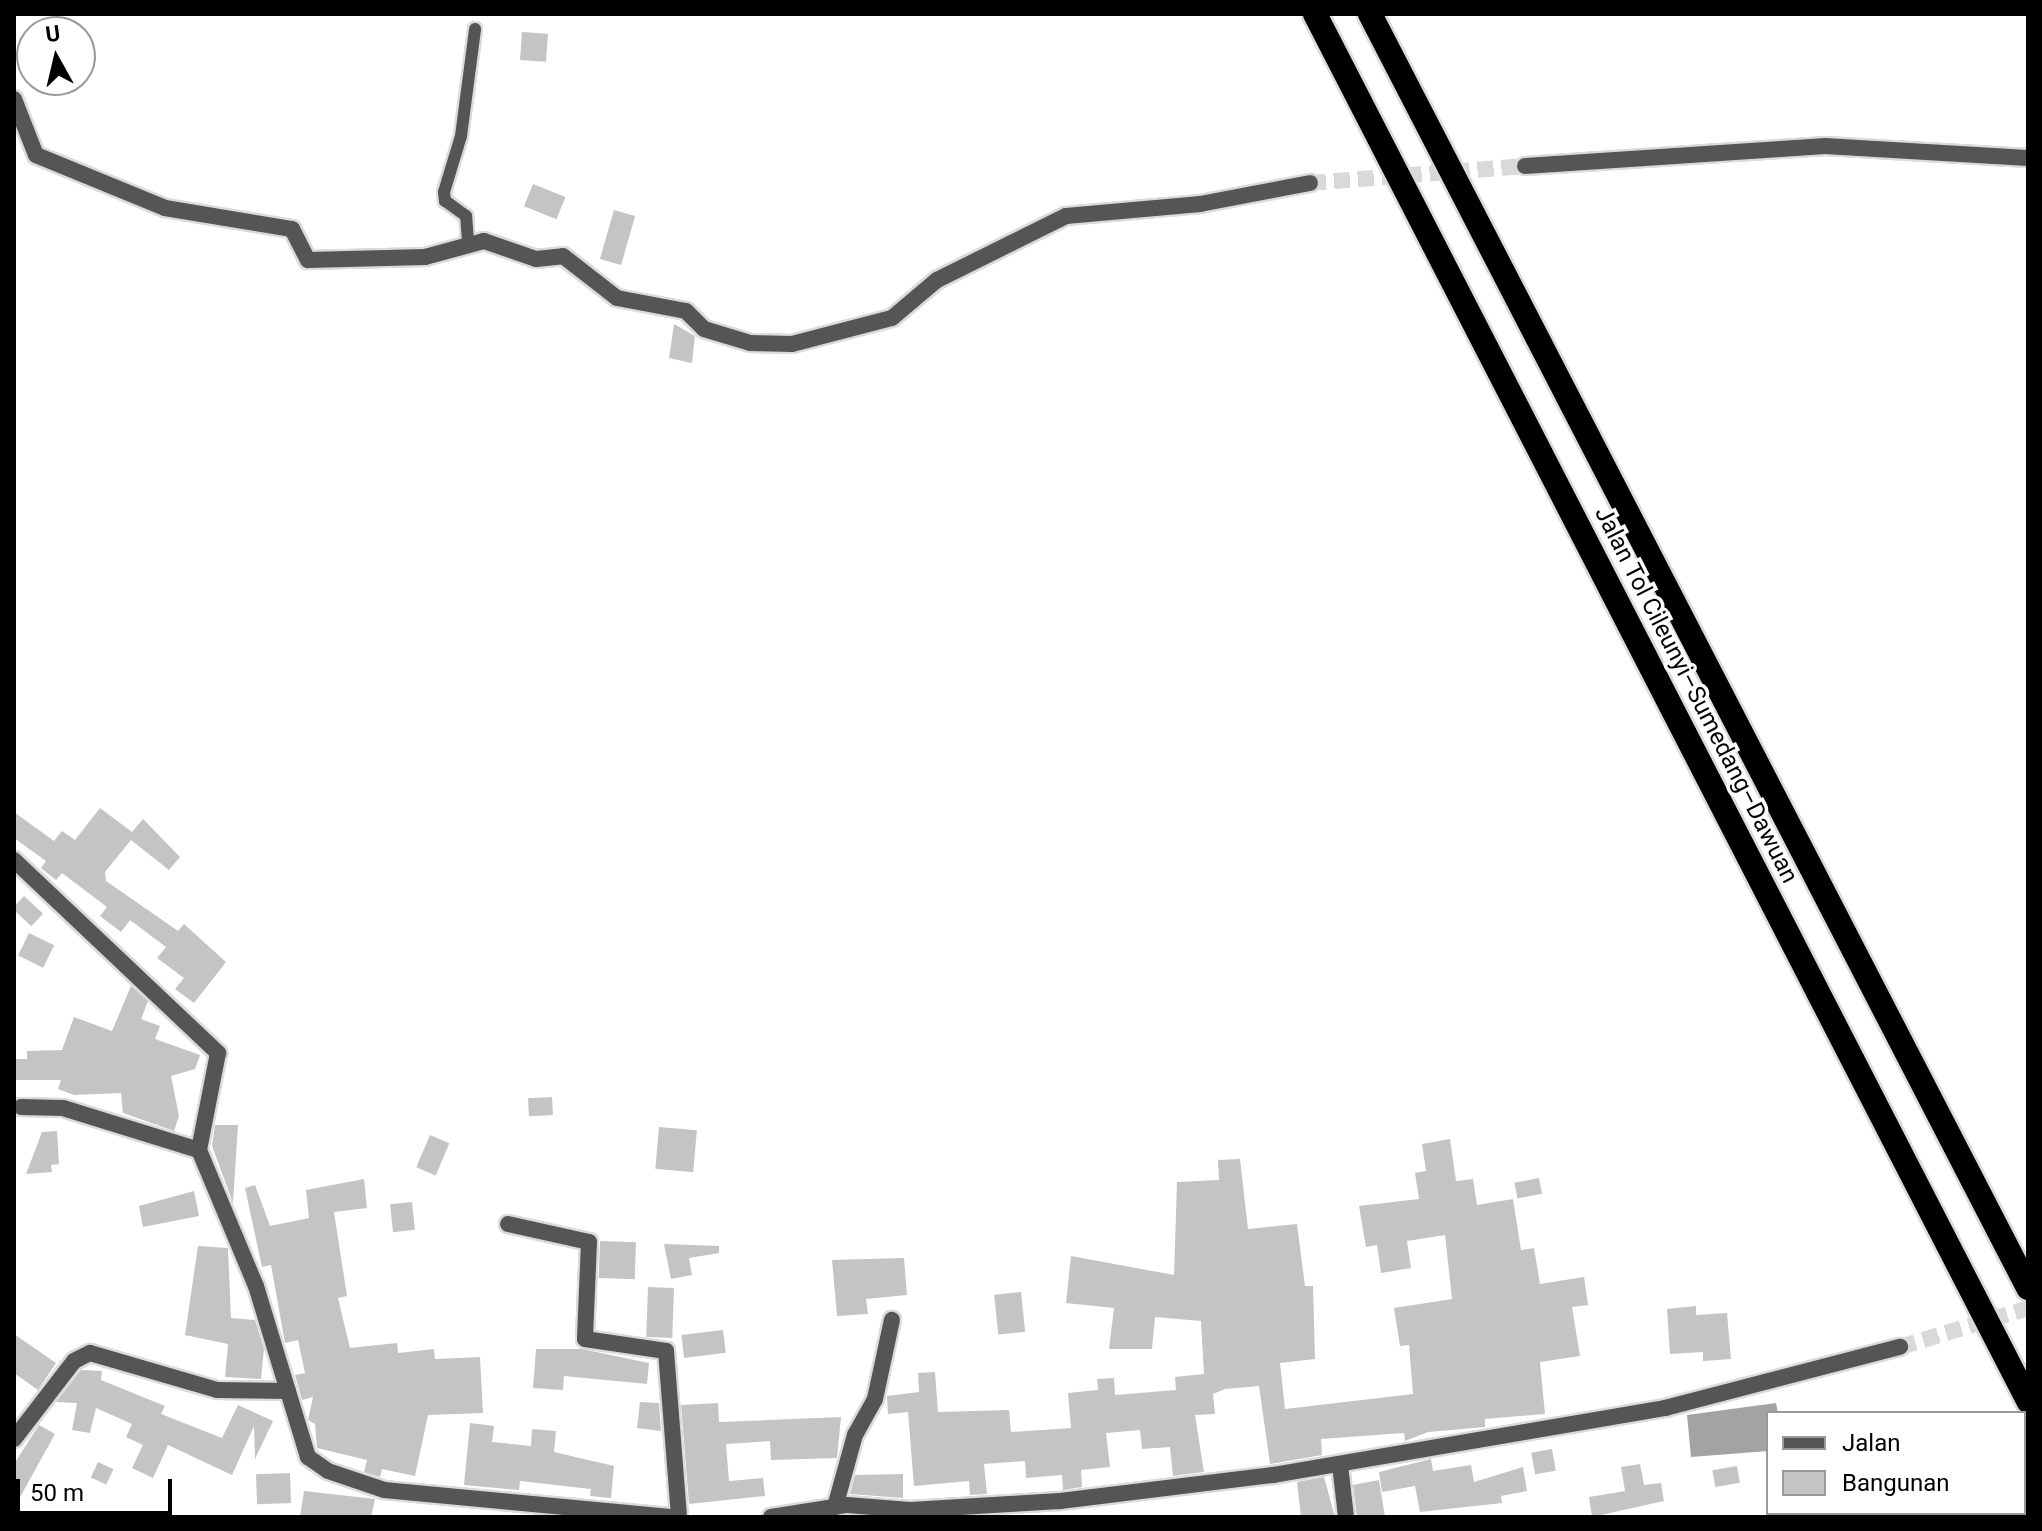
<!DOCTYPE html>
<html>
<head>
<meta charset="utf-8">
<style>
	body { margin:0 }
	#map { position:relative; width:2042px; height:1531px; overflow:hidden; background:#fff; font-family:Roboto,sans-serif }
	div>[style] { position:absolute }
	.water>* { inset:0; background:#a3a3a3 }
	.building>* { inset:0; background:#c4c4c4; transform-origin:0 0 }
	.street-tunnel>* { height:16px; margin-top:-8px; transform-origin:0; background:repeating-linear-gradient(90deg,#d9d9d9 0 16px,transparent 0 24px) }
	.roads { filter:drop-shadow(2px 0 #dbdbdb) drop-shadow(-2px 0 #dbdbdb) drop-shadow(0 2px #dbdbdb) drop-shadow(0 -2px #dbdbdb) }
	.lane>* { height:12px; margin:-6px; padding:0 6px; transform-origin:6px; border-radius:6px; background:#555 }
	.street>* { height:16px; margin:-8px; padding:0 8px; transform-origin:8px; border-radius:8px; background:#555 }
	.highway>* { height:24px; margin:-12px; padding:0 12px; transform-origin:12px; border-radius:12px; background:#000 }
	span { translate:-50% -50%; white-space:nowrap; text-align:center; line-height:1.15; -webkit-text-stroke:7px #fff; paint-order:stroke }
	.street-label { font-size:24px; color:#000 }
	.frame { position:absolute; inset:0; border:16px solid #000; pointer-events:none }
	.legend { position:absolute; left:1766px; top:1411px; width:260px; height:104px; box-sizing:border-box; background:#fff; border:2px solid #999; margin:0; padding:10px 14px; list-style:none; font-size:24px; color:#000 }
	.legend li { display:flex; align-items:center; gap:16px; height:40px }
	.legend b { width:40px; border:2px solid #999 }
	.north { position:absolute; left:16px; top:16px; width:80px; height:80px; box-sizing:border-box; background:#fff; border:2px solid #999; border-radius:50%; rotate:352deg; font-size:22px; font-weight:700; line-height:32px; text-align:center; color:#000 }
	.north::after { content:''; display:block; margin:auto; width:28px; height:36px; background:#000; clip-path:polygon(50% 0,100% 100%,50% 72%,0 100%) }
	.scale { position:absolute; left:16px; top:1479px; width:156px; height:36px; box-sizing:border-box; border:4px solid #000; border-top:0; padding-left:10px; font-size:24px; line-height:28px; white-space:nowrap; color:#000; -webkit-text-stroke:6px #fff; paint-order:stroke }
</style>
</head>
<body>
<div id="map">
	<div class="water">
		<div style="clip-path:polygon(1776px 1403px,1778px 1413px,1768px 1413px,1768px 1451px,1691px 1457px,1687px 1415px)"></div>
	</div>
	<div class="building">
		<div style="left:522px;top:32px;width:26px;height:28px;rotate:4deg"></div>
		<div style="left:533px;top:184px;width:35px;height:24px;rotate:22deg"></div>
		<div style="left:614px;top:210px;width:22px;height:51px;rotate:16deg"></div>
		<div style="clip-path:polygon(674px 324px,695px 336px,692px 363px,669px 358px)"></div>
		<div style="clip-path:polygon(100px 808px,132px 832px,143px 819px,180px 857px,169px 870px,131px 840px,105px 872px,106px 881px,178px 931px,184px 924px,226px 962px,194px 1003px,175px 989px,184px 978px,157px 958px,166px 947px,130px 920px,121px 932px,100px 916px,107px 907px,62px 873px,56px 880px,41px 868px,46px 861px,14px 838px,14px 812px,54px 841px,62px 831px,75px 840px)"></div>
		<div style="left:24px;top:896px;width:26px;height:17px;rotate:43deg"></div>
		<div style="left:29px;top:933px;width:28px;height:25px;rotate:26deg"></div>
		<div style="clip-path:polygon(131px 986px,148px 1001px,141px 1019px,160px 1026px,155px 1039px,200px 1055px,195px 1069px,171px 1076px,179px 1116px,174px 1131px,123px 1113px,121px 1093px,74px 1095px,58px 1089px,61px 1080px,14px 1080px,14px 1059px,27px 1059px,27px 1051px,62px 1050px,74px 1017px,112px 1031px)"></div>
		<div style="left:552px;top:1097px;width:18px;height:24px;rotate:87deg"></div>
		<div style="clip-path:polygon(215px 1125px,238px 1125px,233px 1203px,212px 1146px)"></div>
		<div style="left:659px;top:1127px;width:38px;height:42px;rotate:5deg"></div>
		<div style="clip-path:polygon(57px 1131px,59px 1164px,51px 1165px,52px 1172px,26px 1174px,42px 1132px)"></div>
		<div style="left:430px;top:1135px;width:21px;height:35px;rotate:23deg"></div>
		<div style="clip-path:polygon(1450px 1139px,1456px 1181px,1473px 1179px,1477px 1205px,1513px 1199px,1521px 1250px,1534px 1248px,1540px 1284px,1584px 1277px,1588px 1305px,1572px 1307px,1580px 1356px,1540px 1362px,1545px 1414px,1485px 1419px,1485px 1427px,1428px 1432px,1405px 1441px,1404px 1433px,1321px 1439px,1322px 1455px,1270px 1464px,1259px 1386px,1225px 1389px,1213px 1394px,1215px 1414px,1195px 1415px,1204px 1472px,1173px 1476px,1170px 1447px,1142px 1449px,1140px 1430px,1106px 1433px,1110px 1467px,1081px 1470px,1082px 1487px,1063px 1490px,1062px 1475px,1026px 1478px,1025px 1461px,984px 1464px,987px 1494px,970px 1495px,969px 1481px,914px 1486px,908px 1412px,888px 1414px,887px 1396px,919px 1392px,918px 1373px,935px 1372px,938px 1412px,1009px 1410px,1011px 1432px,1071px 1428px,1068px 1393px,1098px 1390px,1097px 1379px,1114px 1378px,1115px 1395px,1176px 1390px,1175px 1377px,1204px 1374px,1201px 1321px,1155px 1317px,1152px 1349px,1109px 1349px,1114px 1308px,1066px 1303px,1071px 1256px,1174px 1275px,1177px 1182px,1219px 1180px,1218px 1160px,1240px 1159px,1248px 1229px,1297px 1224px,1305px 1286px,1313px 1286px,1315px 1359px,1280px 1363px,1285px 1409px,1413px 1394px,1409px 1345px,1400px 1346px,1394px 1308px,1452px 1299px,1445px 1235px,1407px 1241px,1411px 1268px,1381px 1273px,1377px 1245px,1366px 1247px,1359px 1206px,1419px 1199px,1415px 1173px,1426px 1171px,1422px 1144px)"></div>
		<div style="left:1539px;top:1178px;width:16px;height:25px;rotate:79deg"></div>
		<div style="clip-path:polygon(364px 1179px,367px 1208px,334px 1212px,347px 1296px,338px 1298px,350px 1348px,397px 1343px,398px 1353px,434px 1349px,435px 1359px,480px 1357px,483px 1413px,428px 1415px,415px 1476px,382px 1469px,380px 1477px,364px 1472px,367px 1460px,317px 1448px,315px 1424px,308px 1420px,313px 1397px,302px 1400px,295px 1375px,305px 1373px,298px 1340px,285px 1343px,271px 1265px,262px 1267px,245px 1188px,255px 1185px,270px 1226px,309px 1218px,306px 1190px)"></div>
		<div style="clip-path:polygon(194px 1191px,199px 1216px,143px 1227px,139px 1206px)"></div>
		<div style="left:412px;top:1202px;width:28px;height:22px;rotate:84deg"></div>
		<div style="left:600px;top:1241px;width:36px;height:37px;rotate:2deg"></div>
		<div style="clip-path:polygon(664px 1244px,719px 1246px,719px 1253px,689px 1258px,692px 1275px,671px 1279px)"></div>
		<div style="clip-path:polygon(198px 1246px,228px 1248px,231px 1318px,255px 1320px,264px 1349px,261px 1379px,225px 1377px,228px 1344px,185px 1335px)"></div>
		<div style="clip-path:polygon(904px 1258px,907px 1295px,866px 1299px,868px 1314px,837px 1316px,832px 1260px)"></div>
		<div style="left:648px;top:1287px;width:26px;height:50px;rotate:2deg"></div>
		<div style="left:1021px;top:1292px;width:40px;height:27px;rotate:84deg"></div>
		<div style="clip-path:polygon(1696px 1306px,1696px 1315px,1727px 1313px,1731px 1359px,1703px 1361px,1703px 1352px,1670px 1354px,1667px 1309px)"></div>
		<div style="left:723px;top:1330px;width:23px;height:42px;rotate:83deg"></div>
		<div style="clip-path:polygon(14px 1334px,56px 1363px,38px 1390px,14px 1373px)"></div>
		<div style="clip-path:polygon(536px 1349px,582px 1349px,649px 1363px,647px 1384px,564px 1376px,563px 1390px,533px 1388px)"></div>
		<div style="clip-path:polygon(81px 1370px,102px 1371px,101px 1380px,165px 1406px,161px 1414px,222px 1438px,238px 1405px,273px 1421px,255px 1459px,254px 1426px,232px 1475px,168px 1445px,153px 1478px,132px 1468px,143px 1445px,126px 1437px,132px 1424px,96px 1408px,90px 1433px,72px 1430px,77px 1403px,56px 1402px)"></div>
		<div style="clip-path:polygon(640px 1402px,659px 1403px,661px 1431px,637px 1428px)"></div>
		<div style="clip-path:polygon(718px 1403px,719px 1422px,841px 1417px,837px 1458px,771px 1460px,770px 1441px,726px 1444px,729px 1481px,763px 1478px,765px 1496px,689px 1504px,681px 1405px)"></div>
		<div style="clip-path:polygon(470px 1423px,494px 1426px,492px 1442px,531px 1446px,532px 1429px,556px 1431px,554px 1452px,614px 1466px,611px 1498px,590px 1496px,591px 1489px,520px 1481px,519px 1490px,464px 1485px)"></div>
		<div style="clip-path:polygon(39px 1425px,55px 1434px,14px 1508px,14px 1464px)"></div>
		<div style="left:1552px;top:1449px;width:22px;height:21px;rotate:80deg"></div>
		<div style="clip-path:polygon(1431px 1459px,1433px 1471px,1471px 1465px,1474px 1482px,1523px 1467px,1527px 1491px,1501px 1496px,1502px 1503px,1420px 1512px,1415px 1486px,1382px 1492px,1379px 1472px)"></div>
		<div style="left:98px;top:1462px;width:17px;height:17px;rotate:25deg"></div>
		<div style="clip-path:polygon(1640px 1464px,1644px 1485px,1661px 1483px,1664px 1501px,1592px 1517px,1589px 1497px,1625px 1491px,1621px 1467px)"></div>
		<div style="left:1737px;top:1466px;width:17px;height:25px;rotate:80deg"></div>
		<div style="left:290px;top:1473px;width:30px;height:34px;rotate:88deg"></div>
		<div style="clip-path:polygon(903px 1474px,903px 1498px,850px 1494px,855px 1475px)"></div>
		<div style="clip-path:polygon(1324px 1477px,1335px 1517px,1301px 1517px,1297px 1482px)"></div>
		<div style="clip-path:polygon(1379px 1480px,1385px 1517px,1357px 1517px,1353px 1485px)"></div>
		<div style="clip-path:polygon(304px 1491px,375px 1499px,371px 1517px,300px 1517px)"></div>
	</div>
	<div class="street-tunnel">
		<div style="left:1310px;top:183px;width:216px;rotate:-4.5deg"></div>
		<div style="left:1900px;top:1347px;width:134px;rotate:-16.9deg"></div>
	</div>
	<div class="roads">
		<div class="lane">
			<div style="left:468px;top:242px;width:26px;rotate:-94deg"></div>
			<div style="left:466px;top:216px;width:26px;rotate:-144deg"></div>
			<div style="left:445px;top:201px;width:9px;rotate:-96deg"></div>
			<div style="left:444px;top:192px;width:59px;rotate:-73.1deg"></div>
			<div style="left:461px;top:136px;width:108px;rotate:-82.5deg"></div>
		</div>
		<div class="street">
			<div style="left:14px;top:99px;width:60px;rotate:68.6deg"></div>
			<div style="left:36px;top:155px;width:139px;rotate:22.3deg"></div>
			<div style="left:165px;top:208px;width:129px;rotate:9.4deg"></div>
			<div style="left:292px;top:229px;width:35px;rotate:63deg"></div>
			<div style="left:308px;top:260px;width:117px;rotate:-1.5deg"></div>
			<div style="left:425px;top:257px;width:61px;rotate:-15.2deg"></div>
			<div style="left:484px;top:241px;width:55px;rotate:19.1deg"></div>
			<div style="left:536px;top:259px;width:27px;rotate:-6deg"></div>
			<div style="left:563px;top:256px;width:68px;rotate:37.9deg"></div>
			<div style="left:617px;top:298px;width:70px;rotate:10.7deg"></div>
			<div style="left:686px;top:311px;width:25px;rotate:45deg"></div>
			<div style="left:704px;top:329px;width:48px;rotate:16.9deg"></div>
			<div style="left:750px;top:343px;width:42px;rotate:1.4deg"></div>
			<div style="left:792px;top:344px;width:103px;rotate:-14.6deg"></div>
			<div style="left:892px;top:318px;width:59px;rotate:-40.2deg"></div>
			<div style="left:937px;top:280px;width:144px;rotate:-26.4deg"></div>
			<div style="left:1066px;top:216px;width:135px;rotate:-5.1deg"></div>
			<div style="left:1200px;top:204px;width:112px;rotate:-10.8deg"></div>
			<div style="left:1525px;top:166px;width:301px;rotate:-3.8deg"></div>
			<div style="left:1825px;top:146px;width:203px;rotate:3.4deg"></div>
			<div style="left:14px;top:860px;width:281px;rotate:43.4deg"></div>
			<div style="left:218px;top:1053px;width:99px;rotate:101.1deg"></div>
			<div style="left:199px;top:1150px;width:147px;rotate:67.3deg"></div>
			<div style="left:256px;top:1286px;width:179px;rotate:73.1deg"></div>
			<div style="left:308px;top:1457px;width:24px;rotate:35deg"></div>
			<div style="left:328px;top:1471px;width:59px;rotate:18.7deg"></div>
			<div style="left:384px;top:1490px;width:285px;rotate:5.4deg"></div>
			<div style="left:21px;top:1107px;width:42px;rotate:1.4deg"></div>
			<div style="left:63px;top:1108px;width:142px;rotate:17.2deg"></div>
			<div style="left:508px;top:1224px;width:83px;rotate:12.5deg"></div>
			<div style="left:589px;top:1242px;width:97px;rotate:92.4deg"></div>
			<div style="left:585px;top:1339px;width:82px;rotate:8.4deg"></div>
			<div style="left:666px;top:1351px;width:167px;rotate:85.5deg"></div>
			<div style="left:14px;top:1439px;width:98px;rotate:-52.4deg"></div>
			<div style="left:74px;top:1361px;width:18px;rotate:-27deg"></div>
			<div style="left:90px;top:1353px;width:132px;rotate:16.2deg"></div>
			<div style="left:217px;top:1390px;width:71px;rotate:0.8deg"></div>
			<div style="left:1340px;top:1465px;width:52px;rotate:83.4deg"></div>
			<div style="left:835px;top:1507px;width:75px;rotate:-74.5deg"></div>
			<div style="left:855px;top:1435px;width:41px;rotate:-60.9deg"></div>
			<div style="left:875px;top:1399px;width:81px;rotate:-77.9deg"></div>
			<div style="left:771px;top:1517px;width:77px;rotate:-9deg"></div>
			<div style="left:847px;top:1505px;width:63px;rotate:4.5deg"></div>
			<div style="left:910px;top:1510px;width:150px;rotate:-3.4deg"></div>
			<div style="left:1060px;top:1501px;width:215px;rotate:-7deg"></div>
			<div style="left:1273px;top:1475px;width:398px;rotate:-9.7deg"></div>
			<div style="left:1665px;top:1408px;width:243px;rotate:-14.6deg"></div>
		</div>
		<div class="highway">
			<div style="left:1315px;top:14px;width:1560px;rotate:62.79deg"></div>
			<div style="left:1370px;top:14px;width:1434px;rotate:62.68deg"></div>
		</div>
	</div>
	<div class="street-label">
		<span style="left:1696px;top:695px;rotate:63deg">Jalan Tol Cileunyi–Sumedang–Dawuan</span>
	</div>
	<div class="frame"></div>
	<ul class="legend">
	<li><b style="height:10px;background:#555"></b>Jalan</li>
	<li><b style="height:22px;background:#c4c4c4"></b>Bangunan</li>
	</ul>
	<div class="north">U</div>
	<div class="scale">50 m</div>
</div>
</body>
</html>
